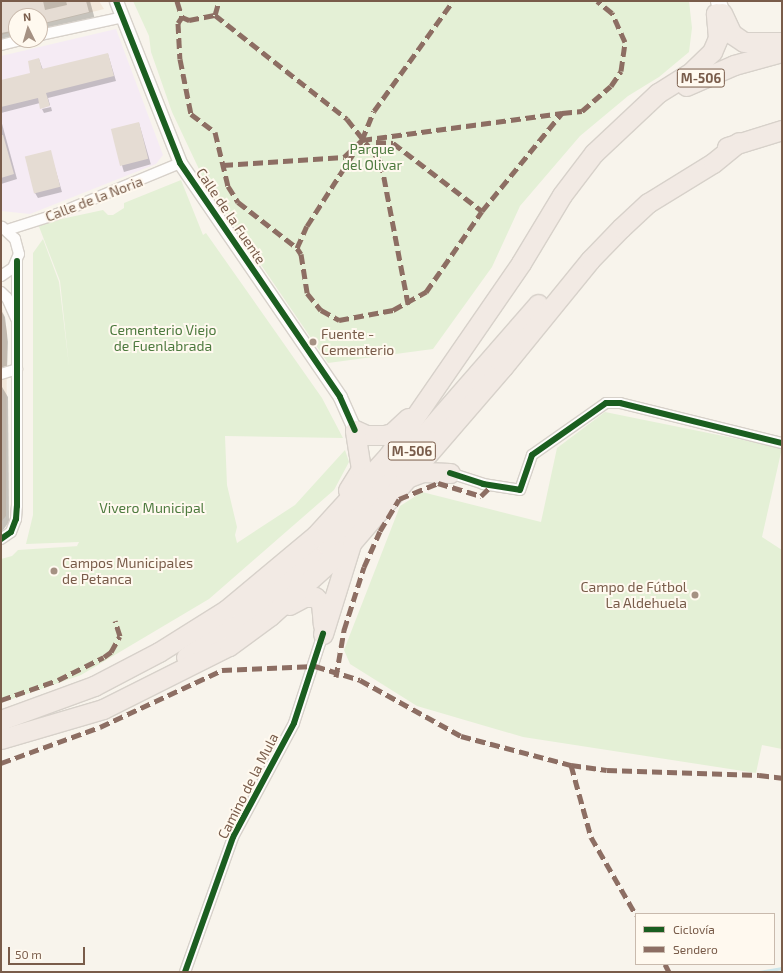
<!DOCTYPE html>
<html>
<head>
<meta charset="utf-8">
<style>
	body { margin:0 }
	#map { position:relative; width:783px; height:973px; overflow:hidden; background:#f8f4ec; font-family:"Exo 2",sans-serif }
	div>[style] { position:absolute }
	.residential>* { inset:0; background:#f2e7d9 }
	.education>* { inset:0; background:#f5ebf4 }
	.green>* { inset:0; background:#e4f0d6 }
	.shadow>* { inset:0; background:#0003; transform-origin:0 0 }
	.stream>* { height:3px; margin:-1.5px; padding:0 1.5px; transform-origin:1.5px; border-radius:1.5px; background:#cde6ea }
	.building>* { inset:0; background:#e5dcd3; transform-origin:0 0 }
	.roads { filter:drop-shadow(1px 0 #d7d1ca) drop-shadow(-1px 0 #d7d1ca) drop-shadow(0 1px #d7d1ca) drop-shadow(0 -1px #d7d1ca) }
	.minor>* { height:10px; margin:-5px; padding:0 5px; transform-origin:5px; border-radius:5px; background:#fefdfc }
	.tertiary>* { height:13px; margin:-6.5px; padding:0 6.5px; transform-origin:6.5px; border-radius:6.5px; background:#fefdfc }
	.secondary>* { height:15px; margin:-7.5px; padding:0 7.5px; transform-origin:7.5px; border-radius:7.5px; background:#fefdfc }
	.motorway>* { height:19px; margin:-9.5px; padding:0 9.5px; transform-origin:9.5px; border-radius:9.5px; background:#f2eae4 }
	.quiet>* { height:5px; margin-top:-2.5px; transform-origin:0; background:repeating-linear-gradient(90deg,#8d6e63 0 10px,transparent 0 15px) }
	.cycleway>* { height:6px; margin:-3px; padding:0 3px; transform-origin:3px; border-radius:3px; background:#1b5e20 }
	.dots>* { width:11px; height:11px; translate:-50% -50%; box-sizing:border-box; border:2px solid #fff9ef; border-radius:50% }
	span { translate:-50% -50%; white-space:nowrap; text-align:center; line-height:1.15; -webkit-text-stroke:4px #fff9ef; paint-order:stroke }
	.shield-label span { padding:1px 3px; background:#fff9ef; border:1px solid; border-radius:3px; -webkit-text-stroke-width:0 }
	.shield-label { font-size:13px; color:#795c4a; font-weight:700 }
	.park-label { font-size:14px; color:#4d7a3e }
	.street-label { font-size:14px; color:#795c4a }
	.poi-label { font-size:14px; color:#795c4a }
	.left { translate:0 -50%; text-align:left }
	.right { translate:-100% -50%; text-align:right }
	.frame { position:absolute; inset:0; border:2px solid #795c4a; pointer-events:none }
	.legend { position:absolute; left:635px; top:913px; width:140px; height:52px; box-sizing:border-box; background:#fff9ef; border:1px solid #c9baad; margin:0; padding:5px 7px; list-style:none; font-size:12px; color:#795c4a }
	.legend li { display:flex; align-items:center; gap:8px; height:20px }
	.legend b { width:20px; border:1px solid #c9baad }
	.north { position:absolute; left:8px; top:8px; width:40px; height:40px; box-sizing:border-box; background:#fff9ef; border:1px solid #c9baad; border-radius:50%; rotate:355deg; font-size:11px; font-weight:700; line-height:16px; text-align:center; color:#795c4a }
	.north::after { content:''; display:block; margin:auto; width:14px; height:18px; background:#a59183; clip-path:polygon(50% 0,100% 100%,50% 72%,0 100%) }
	.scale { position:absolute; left:8px; top:947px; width:77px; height:18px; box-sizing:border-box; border:2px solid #795c4a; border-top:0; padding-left:5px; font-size:12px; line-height:14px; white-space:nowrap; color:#795c4a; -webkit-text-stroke:3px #fff9ef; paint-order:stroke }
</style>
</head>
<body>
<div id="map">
	<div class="residential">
		<div style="clip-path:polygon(1px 1px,99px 1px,104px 9px,40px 25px,40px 16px,16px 16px,16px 31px,1px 35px)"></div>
		<div style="clip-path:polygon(1px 302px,7px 331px,6px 516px,1px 522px)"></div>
	</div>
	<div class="education">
		<div style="clip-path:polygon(116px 29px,163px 155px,156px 164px,30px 214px,1px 211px,1px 56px)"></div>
	</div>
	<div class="green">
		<div style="clip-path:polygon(133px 1px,689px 1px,692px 28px,689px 52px,659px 77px,628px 96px,580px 136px,520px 206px,492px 267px,433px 349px,328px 363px,206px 184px,172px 112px,151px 52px,149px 36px)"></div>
		<div style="clip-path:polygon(181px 180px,203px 235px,206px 233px,322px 398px,343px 438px,225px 436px,227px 485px,237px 527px,235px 535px,237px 543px,295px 505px,345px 450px,349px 462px,334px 490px,209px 599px,81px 675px,1px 703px,1px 559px,12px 556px,18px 550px,79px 546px,77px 546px,79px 542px,26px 544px,33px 515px,33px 253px,43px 239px,59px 282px,69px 366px,60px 281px,38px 224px,103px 210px,108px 215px,113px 215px,124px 208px,124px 203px)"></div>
		<div style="clip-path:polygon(605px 412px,782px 448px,762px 537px,782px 550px,782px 749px,762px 745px,756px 773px,523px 737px,417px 706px,350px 664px,344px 650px,400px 506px,422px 492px,541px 522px,557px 448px)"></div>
	</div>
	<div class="shadow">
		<div style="clip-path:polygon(evenodd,1px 1px,90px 1px,97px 27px,1px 51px,1px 1px,16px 16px,40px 16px,40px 40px,16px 40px,16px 16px)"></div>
		<div style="clip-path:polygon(108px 54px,116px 81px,48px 98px,50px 105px,41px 107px,40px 103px,1px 113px,1px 81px,32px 74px,39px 59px,43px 70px)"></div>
		<div style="clip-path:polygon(51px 107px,52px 111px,44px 113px,42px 109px)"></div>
		<div style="clip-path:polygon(1px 120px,17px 179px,1px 184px)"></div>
		<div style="left:139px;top:123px;width:43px;height:28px;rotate:74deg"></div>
		<div style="clip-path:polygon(50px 151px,62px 192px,38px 198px,35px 193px)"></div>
		<div style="clip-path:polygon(1px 310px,5px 317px,8px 342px,7px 371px,1px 372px)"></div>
		<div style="clip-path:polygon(2px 387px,8px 397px,9px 522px,1px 533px)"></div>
	</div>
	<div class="stream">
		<div style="left:759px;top:972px;width:22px;rotate:-10deg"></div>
		<div style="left:781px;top:968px;width:2px;rotate:63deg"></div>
	</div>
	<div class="building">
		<div style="clip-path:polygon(1px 1px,43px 1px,45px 10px,67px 5px,66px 1px,86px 1px,89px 12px,40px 24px,40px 16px,16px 16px,16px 30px,1px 33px)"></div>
		<div style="clip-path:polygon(108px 53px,114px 76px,46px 93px,50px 106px,40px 109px,38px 98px,1px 107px,1px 80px,30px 73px,28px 61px,39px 58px,42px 69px)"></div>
		<div style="left:139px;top:122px;width:38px;height:29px;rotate:76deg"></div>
		<div style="clip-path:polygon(1px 135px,3px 135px,14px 174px,1px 178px)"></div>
		<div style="left:51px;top:150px;width:38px;height:27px;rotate:76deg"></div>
	</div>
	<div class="roads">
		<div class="minor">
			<div style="left:40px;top:35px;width:85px;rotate:-12.2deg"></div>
			<div style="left:1px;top:45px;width:21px;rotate:-14deg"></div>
			<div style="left:7px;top:230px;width:52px;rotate:-17.7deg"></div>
			<div style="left:57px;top:214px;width:133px;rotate:-22.5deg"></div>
			<div style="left:1px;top:276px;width:14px;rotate:-34deg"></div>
			<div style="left:13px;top:268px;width:15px;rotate:-67deg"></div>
			<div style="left:19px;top:254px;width:16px;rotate:-105deg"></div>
			<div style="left:15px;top:239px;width:18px;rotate:-137deg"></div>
			<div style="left:1px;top:292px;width:8px;rotate:45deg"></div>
			<div style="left:7px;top:298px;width:22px;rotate:66deg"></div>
			<div style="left:1px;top:374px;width:17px;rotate:-17deg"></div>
			<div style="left:450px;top:473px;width:35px;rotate:18deg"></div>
			<div style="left:483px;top:484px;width:37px;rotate:9deg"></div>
			<div style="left:520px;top:490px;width:37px;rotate:-71deg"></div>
			<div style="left:532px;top:455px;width:90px;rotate:-35.1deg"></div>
			<div style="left:606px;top:403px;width:14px"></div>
			<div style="left:620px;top:403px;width:167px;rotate:13.9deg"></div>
			<div style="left:1px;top:539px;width:12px;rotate:-35deg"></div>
			<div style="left:11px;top:532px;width:14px;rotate:-69deg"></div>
			<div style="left:16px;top:519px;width:13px;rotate:-86deg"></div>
			<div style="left:17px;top:506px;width:245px;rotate:-90deg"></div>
			<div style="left:185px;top:972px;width:143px;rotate:-70.4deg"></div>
			<div style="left:233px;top:837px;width:129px;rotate:-61.8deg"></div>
			<div style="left:294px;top:723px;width:94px;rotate:-72deg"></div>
		</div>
		<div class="tertiary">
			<div style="left:116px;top:1px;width:174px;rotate:68.4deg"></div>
			<div style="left:180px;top:163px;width:283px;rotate:55.6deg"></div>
			<div style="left:340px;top:397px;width:36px;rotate:66deg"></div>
		</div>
		<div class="secondary">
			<div style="left:718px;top:1px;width:13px;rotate:72deg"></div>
		</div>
		<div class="motorway">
			<div style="left:722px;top:13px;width:23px;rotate:65deg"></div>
			<div style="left:732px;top:34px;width:14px;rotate:34deg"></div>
			<div style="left:744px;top:42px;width:38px"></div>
			<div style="left:686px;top:86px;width:52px;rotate:-23.6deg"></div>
			<div style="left:734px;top:65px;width:50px;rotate:-15.2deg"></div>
			<div style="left:727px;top:147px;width:58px;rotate:-17.2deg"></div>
			<div style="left:355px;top:430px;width:12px;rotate:24deg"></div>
			<div style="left:366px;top:435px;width:19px"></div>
			<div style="left:385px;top:435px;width:7px;rotate:-16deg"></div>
			<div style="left:392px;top:433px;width:22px;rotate:-43deg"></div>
			<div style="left:407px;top:478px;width:17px;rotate:-21deg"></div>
			<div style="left:423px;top:472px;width:27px;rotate:2deg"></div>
			<div style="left:348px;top:490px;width:25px;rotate:-58deg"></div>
			<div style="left:361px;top:469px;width:39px;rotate:-99deg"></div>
			<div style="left:289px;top:605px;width:17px;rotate:-28deg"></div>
			<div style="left:304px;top:597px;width:11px"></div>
			<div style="left:315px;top:597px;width:8px;rotate:45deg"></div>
			<div style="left:321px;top:603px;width:22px;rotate:85deg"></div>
			<div style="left:323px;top:634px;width:94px;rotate:-72.7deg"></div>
			<div style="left:186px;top:657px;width:69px;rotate:-34.4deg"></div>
			<div style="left:243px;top:618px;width:111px;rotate:-40.6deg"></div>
			<div style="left:327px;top:546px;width:321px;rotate:-48.9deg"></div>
			<div style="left:1px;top:720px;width:99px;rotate:-20.1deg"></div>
			<div style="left:94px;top:686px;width:73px;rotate:-27.6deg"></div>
			<div style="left:159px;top:652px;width:79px;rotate:-32.1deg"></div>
			<div style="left:226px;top:610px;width:117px;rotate:-39.8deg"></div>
			<div style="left:316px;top:535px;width:107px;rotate:-47.7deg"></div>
			<div style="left:388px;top:456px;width:234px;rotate:-55.4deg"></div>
			<div style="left:521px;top:263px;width:79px;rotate:-58.9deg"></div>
			<div style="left:562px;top:195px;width:53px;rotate:-52.7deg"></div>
			<div style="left:594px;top:153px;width:88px;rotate:-43.2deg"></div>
			<div style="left:658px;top:93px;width:36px;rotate:-32deg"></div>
			<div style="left:689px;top:74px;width:32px;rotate:-44deg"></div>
			<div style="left:712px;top:52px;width:15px;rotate:-67deg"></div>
			<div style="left:718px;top:38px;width:25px;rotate:-95deg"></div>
			<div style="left:1px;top:739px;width:106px;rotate:-16.4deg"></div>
			<div style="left:103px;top:709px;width:141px;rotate:-26.6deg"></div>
			<div style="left:229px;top:646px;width:51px;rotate:-36.2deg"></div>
			<div style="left:270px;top:616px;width:110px;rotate:-42.1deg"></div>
			<div style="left:352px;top:542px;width:231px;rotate:-49.2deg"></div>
			<div style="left:503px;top:367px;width:138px;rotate:-50.9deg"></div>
			<div style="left:590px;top:260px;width:45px;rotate:-45.9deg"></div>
			<div style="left:621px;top:228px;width:37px;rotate:-43deg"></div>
			<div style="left:648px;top:203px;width:76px;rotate:-31.6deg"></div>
			<div style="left:713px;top:163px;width:33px;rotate:-39deg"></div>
		</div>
	</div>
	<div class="quiet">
		<div style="left:177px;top:1px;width:17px;rotate:73deg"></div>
		<div style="left:182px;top:17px;width:8px;rotate:23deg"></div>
		<div style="left:189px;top:20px;width:26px;rotate:-11deg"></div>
		<div style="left:215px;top:15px;width:15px;rotate:-74deg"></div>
		<div style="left:215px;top:15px;width:168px;rotate:38.2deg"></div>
		<div style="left:347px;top:119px;width:55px;rotate:51.7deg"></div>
		<div style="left:381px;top:162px;width:145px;rotate:79.2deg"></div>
		<div style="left:182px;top:17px;width:7px;rotate:124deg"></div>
		<div style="left:178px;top:23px;width:36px;rotate:87deg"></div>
		<div style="left:180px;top:59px;width:56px;rotate:78.7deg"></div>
		<div style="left:191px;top:114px;width:30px;rotate:37deg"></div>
		<div style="left:215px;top:132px;width:56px;rotate:76.5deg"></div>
		<div style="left:228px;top:186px;width:19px;rotate:58deg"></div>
		<div style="left:238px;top:202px;width:75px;rotate:37.9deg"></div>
		<div style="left:297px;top:248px;width:7px;rotate:56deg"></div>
		<div style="left:301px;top:254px;width:39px;rotate:81deg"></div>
		<div style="left:307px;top:293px;width:22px;rotate:51deg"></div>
		<div style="left:321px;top:310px;width:21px;rotate:29deg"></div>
		<div style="left:339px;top:320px;width:55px;rotate:-10.5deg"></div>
		<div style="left:393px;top:310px;width:38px;rotate:-29deg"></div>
		<div style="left:426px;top:292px;width:98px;rotate:-55.3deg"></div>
		<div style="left:482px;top:211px;width:127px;rotate:-50.8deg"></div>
		<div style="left:562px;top:113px;width:20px;rotate:-6deg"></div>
		<div style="left:582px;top:111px;width:38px;rotate:-41deg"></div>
		<div style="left:611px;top:86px;width:18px;rotate:-56deg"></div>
		<div style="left:621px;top:71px;width:29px;rotate:-82deg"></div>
		<div style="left:625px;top:42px;width:32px;rotate:-114deg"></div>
		<div style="left:612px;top:13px;width:19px;rotate:-141deg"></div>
		<div style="left:376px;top:142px;width:17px;rotate:3deg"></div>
		<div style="left:393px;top:143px;width:112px;rotate:37.4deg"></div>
		<div style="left:223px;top:165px;width:121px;rotate:-3.8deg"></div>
		<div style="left:344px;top:157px;width:25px;rotate:-43deg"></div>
		<div style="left:362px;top:140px;width:202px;rotate:-7.7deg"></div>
		<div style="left:297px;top:248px;width:24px;rotate:-66deg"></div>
		<div style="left:307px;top:226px;width:102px;rotate:-57.4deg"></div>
		<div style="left:362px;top:140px;width:31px;rotate:-68deg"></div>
		<div style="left:374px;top:111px;width:135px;rotate:-54.3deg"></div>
		<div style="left:336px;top:677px;width:48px;rotate:-80.3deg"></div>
		<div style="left:344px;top:630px;width:66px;rotate:-72.4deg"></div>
		<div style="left:364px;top:567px;width:39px;rotate:-66deg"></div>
		<div style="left:380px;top:531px;width:37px;rotate:-59deg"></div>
		<div style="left:399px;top:499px;width:42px;rotate:-22.3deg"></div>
		<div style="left:438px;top:483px;width:45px;rotate:16.8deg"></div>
		<div style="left:481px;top:496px;width:16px;rotate:-45deg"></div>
		<div style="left:1px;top:700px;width:60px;rotate:-19.3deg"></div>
		<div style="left:58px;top:680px;width:51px;rotate:-26.6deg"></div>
		<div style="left:104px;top:657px;width:9px;rotate:-36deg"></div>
		<div style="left:111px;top:652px;width:18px;rotate:-61deg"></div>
		<div style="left:120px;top:636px;width:16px;rotate:-108deg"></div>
		<div style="left:1px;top:763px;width:105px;rotate:-20deg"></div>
		<div style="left:100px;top:727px;width:135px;rotate:-25deg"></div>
		<div style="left:222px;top:670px;width:93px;rotate:-2.5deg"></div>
		<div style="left:315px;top:666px;width:47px;rotate:17.3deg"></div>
		<div style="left:360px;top:680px;width:115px;rotate:29deg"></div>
		<div style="left:461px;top:736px;width:114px;rotate:14.8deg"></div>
		<div style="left:571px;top:765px;width:36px;rotate:8deg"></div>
		<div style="left:607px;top:770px;width:152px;rotate:1.9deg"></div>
		<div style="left:759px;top:775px;width:23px;rotate:7deg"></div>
		<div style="left:571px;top:765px;width:75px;rotate:74.5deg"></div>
		<div style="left:591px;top:837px;width:90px;rotate:60deg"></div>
		<div style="left:665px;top:964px;width:9px;rotate:63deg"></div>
	</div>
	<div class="cycleway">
		<div style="left:116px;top:1px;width:174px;rotate:68.4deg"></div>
		<div style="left:180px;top:163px;width:283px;rotate:55.6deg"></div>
		<div style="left:340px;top:397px;width:36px;rotate:66deg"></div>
		<div style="left:450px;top:473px;width:35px;rotate:18deg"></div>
		<div style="left:483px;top:484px;width:37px;rotate:9deg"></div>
		<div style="left:520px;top:490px;width:37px;rotate:-71deg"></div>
		<div style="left:532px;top:455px;width:90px;rotate:-35.1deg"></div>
		<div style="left:606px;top:403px;width:14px"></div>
		<div style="left:620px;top:403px;width:167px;rotate:13.9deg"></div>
		<div style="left:1px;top:539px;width:12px;rotate:-35deg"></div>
		<div style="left:11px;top:532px;width:14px;rotate:-69deg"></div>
		<div style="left:16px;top:519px;width:13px;rotate:-86deg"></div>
		<div style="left:17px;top:506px;width:245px;rotate:-90deg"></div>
		<div style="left:185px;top:972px;width:143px;rotate:-70.4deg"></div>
		<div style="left:233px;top:837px;width:129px;rotate:-61.8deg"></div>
		<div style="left:294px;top:723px;width:94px;rotate:-72deg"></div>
	</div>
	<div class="dots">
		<div style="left:313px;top:342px;background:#a59183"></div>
		<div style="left:54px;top:571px;background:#a59183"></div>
		<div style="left:695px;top:595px;background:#a59183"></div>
	</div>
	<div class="shield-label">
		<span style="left:701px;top:78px">M-506</span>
		<span style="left:412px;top:451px">M-506</span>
	</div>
	<div class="park-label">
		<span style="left:372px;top:157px">Parque<br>del Olivar</span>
		<span style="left:163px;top:338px">Cementerio Viejo<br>de Fuenlabrada</span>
		<span style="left:152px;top:508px">Vivero Municipal</span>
	</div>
	<div class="street-label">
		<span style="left:94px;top:199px;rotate:-21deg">Calle de la Noria</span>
		<span style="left:231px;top:216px;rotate:56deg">Calle de la Fuente</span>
		<span style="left:248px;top:786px;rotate:-63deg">Camino de la Mula</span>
	</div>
	<div class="poi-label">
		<span class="left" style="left:321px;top:342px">Fuente -<br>Cementerio</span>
		<span class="left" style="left:62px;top:571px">Campos Municipales<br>de Petanca</span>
		<span class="right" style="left:687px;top:595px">Campo de Fútbol<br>La Aldehuela</span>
	</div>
	<div class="frame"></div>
	<ul class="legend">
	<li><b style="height:5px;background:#1b5e20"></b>Ciclovía</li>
	<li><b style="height:5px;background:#8d6e63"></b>Sendero</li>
	</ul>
	<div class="north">N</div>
	<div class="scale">50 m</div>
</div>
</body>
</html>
